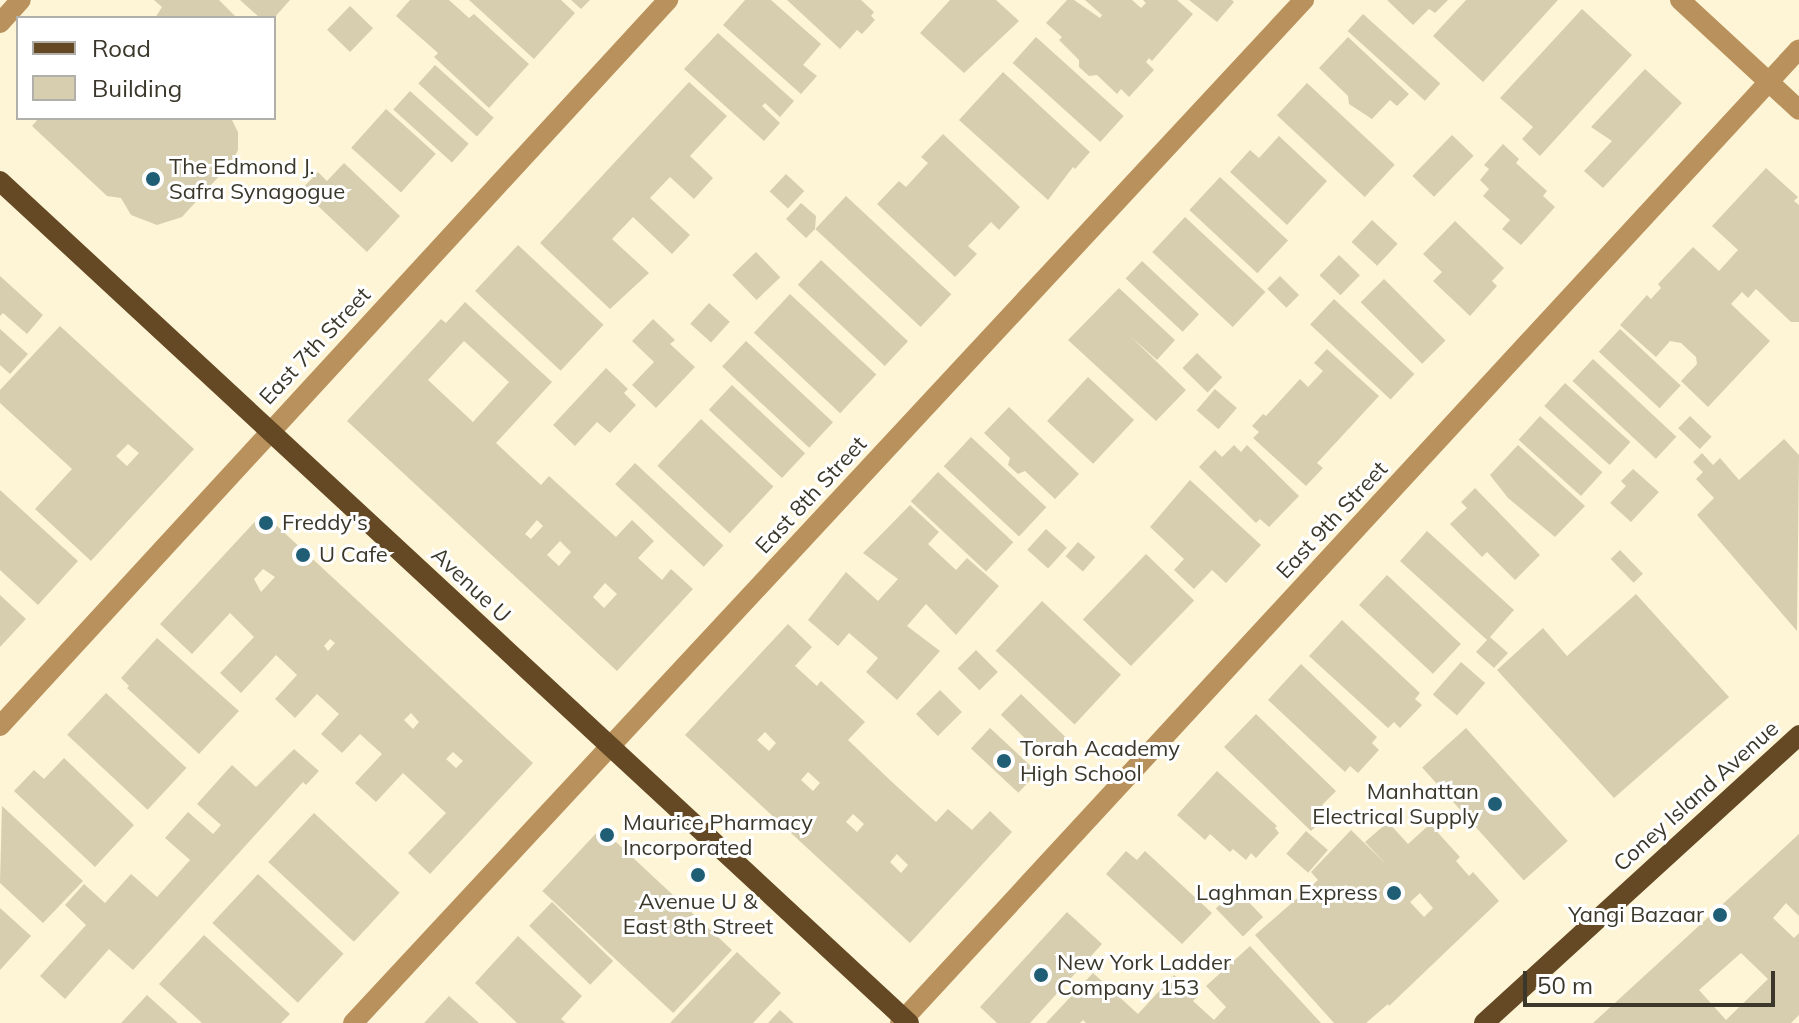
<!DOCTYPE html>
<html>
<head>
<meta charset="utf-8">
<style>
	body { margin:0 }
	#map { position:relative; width:1799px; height:1023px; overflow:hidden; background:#fef5d6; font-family:Mulish,sans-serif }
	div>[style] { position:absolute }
	.building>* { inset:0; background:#d6ceaf; transform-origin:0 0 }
	.minor>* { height:20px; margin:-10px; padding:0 10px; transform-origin:10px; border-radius:10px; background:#b9915c }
	.major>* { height:20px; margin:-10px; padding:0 10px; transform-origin:10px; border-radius:10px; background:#644924 }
	.dots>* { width:22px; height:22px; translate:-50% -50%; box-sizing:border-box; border:4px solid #fff; border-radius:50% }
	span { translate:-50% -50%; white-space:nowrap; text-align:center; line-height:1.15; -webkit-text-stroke:6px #fff; paint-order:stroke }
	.poi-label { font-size:22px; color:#3b382b }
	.left { translate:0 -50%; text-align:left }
	.right { translate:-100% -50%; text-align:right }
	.street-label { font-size:22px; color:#3b382b }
	.legend { position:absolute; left:16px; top:16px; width:260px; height:104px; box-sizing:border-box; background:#fff; border:2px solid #b1afaa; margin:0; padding:10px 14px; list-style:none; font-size:24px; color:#3b382b }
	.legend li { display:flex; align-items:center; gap:16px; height:40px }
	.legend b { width:40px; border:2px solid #b1afaa }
	.scale { position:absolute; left:1523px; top:971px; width:252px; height:36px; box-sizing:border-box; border:4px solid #3b382b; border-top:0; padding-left:10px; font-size:24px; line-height:28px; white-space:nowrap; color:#3b382b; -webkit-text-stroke:6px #fff; paint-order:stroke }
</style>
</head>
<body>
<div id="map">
	<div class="building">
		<div style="clip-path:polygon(154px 0,219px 0,237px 18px,155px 18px,162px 7px)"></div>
		<div style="clip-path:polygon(240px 0,290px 0,274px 18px,260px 18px)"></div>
		<div style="clip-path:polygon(410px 0,449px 0,469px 18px,474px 14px,529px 64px,489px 108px,434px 57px,438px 53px,396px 16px)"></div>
		<div style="clip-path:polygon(469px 0,561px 0,575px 13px,534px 59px)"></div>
		<div style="clip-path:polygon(571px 0,590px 0,581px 9px)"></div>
		<div style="clip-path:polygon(745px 0,771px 0,821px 44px,803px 65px,817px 76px,801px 94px,723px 25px)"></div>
		<div style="clip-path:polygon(787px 0,861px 0,874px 12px,871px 16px,875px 20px,862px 34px,857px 30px,840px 49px)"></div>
		<div style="clip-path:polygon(950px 0,996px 0,1019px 21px,964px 73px,920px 33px)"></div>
		<div style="clip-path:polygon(1067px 0,1074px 0,1100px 18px,1102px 15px,1085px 0,1132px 0,1141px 8px,1146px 3px,1143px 0,1177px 0,1193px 14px,1152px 61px,1149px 58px,1146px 62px,1154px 70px,1129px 97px,1121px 89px,1117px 94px,1097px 75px,1089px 76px,1079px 67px,1079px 60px,1059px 40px,1062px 37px,1046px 23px)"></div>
		<div style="clip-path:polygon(1189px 0,1232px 0,1234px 2px,1217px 22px)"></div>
		<div style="clip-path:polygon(1387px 0,1448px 0,1435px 13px,1429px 9px,1413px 25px)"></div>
		<div style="clip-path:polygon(1466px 0,1558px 0,1483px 82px,1433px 36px)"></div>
		<div style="left:350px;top:6px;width:32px;height:33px;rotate:44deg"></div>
		<div style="clip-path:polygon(1582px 9px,1632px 55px,1540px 156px,1522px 139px,1533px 127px,1500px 98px)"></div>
		<div style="left:1363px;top:14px;width:104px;height:23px;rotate:42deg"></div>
		<div style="clip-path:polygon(718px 33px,794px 101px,780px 117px,765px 103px,762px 106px,780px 123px,764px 141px,684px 69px)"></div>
		<div style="left:1036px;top:37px;width:118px;height:35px;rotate:42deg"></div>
		<div style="clip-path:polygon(1348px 37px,1409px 94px,1397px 106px,1390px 100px,1372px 119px,1349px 104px,1348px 96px,1319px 68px)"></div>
		<div style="left:435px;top:65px;width:79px;height:25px;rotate:42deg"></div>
		<div style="clip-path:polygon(1645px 69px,1682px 103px,1603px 188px,1584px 171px,1612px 141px,1591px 127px)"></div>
		<div style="clip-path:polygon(1003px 72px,1090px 152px,1075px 169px,1073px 167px,1048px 200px,959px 120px)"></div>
		<div style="clip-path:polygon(689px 82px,727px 116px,690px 156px,713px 178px,694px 199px,670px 177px,650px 198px,690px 235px,672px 254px,633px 217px,612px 239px,649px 273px,610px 309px,540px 243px)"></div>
		<div style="left:1307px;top:83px;width:120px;height:44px;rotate:43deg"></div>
		<div style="left:410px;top:91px;width:79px;height:25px;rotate:42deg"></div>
		<div style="left:386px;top:109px;width:67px;height:52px;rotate:42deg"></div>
		<div style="clip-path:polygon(39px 118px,231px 118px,238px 132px,238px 150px,232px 162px,182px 217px,157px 225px,131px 215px,121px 198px,107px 196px,32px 126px)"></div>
		<div style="clip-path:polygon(943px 134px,1020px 207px,999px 230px,991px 222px,968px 246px,977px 254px,955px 277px,877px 204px,899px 181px,906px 187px,928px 163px,921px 157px)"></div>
		<div style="left:1452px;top:135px;width:30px;height:57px;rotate:44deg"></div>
		<div style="clip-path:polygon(1279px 136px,1327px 181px,1287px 225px,1230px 172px,1250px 150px,1259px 158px)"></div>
		<div style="clip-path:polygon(1503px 144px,1519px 159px,1516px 163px,1547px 191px,1543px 196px,1555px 207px,1521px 245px,1502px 229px,1510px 220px,1483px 196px,1489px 189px,1480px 180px,1489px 169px,1484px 165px)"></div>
		<div style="clip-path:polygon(344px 163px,400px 216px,367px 252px,301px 190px,318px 172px,327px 181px)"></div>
		<div style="clip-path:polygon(1766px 168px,1798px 197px,1794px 201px,1799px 205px,1799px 322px,1791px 322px,1756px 289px,1748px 298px,1742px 292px,1731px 304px,1770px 341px,1708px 407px,1681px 381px,1697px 364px,1696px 357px,1681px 343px,1670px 341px,1656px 357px,1620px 325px,1647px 295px,1651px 299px,1661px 288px,1658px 284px,1693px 247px,1719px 271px,1738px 250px,1712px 226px)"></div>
		<div style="left:786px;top:174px;width:25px;height:24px;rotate:43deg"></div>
		<div style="left:1220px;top:177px;width:93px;height:45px;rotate:43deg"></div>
		<div style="left:846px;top:196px;width:144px;height:45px;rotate:43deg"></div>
		<div style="clip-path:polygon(801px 203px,816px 216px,815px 229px,806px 238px,786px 219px)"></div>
		<div style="left:1185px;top:217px;width:110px;height:48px;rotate:43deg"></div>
		<div style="left:1372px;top:220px;width:35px;height:30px;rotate:43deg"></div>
		<div style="clip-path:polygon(1455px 221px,1504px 268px,1492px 281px,1497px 286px,1470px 316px,1433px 281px,1442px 272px,1423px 254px)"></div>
		<div style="left:518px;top:245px;width:117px;height:63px;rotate:43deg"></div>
		<div style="left:756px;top:252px;width:35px;height:33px;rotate:46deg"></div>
		<div style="left:1339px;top:255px;width:29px;height:28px;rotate:44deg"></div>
		<div style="left:821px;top:260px;width:119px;height:34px;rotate:43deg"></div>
		<div style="left:1142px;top:261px;width:78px;height:24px;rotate:43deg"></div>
		<div style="clip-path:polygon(0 276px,43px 315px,27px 334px,3px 313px,0 316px)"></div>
		<div style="left:1280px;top:276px;width:27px;height:18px;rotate:45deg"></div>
		<div style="left:1384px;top:279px;width:87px;height:33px;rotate:45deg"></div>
		<div style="clip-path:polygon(1119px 288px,1175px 340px,1157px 360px,1130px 336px,1186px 390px,1156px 421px,1068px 340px)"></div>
		<div style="left:790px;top:294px;width:118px;height:53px;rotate:43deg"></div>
		<div style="left:1334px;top:299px;width:110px;height:35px;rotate:43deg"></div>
		<div style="clip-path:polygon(evenodd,465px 302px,552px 382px,496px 443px,541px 485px,549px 476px,616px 537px,632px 520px,654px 541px,638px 558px,662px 580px,671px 569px,693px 589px,617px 671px,347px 421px,441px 319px,446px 323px,465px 302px,464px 341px,509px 382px,473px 422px,428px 380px,464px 341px,465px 302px,537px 520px,543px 526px,531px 539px,525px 534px,537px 520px,465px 302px,560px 541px,571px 552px,559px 566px,547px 555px,560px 541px,465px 302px,605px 583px,617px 594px,604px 608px,593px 597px,605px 583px)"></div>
		<div style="left:709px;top:303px;width:28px;height:28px;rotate:42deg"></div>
		<div style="clip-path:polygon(653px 319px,675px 340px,670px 344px,695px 367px,656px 408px,632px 385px,654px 362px,632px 341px)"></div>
		<div style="clip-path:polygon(evenodd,60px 326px,194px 449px,91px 561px,35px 509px,72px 469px,0 403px,0 390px,60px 326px,128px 444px,139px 453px,127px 466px,116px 456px,128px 444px)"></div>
		<div style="clip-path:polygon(0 329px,28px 354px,10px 374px,0 365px)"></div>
		<div style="left:1620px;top:329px;width:83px;height:31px;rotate:43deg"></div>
		<div style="left:746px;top:341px;width:119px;height:35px;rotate:43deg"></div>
		<div style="clip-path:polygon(1327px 349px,1379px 396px,1317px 463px,1323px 468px,1306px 486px,1253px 438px,1259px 432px,1252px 426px,1263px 414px,1266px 416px,1300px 379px,1308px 387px,1323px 371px,1314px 363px)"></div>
		<div style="left:1197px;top:353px;width:35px;height:21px;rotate:44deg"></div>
		<div style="left:1593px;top:359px;width:114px;height:30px;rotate:43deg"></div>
		<div style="clip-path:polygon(606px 368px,628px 389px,624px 393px,636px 405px,610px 433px,597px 422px,575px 446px,553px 425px)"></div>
		<div style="left:1088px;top:377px;width:63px;height:60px;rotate:43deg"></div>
		<div style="left:1565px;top:383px;width:88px;height:31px;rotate:42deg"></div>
		<div style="left:732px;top:385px;width:100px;height:34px;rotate:43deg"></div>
		<div style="left:1215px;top:389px;width:29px;height:28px;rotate:41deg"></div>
		<div style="clip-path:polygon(1009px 407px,1079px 474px,1055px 499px,1025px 471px,1018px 474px,1008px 465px,1010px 458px,984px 433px)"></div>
		<div style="left:1540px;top:416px;width:84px;height:32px;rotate:42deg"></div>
		<div style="left:1690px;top:416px;width:30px;height:17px;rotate:44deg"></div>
		<div style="left:701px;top:419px;width:99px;height:64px;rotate:43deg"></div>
		<div style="left:971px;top:437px;width:103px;height:40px;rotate:43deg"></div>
		<div style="clip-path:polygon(1784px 439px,1799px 455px,1797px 631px,1697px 515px,1714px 498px,1696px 479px,1703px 472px,1693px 462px,1702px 453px,1713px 465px,1720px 458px,1739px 480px)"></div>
		<div style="clip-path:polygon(1234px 445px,1241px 452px,1247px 445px,1299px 496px,1269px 527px,1260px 519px,1256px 523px,1199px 467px,1215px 450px,1222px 457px)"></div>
		<div style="clip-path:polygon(1518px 445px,1585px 506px,1555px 537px,1508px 498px,1490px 475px)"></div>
		<div style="left:635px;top:463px;width:121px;height:29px;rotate:43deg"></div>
		<div style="clip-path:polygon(1633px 469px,1659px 492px,1631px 522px,1610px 503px,1626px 486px,1621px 481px)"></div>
		<div style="left:938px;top:472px;width:103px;height:40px;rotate:43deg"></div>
		<div style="clip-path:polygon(1190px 480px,1261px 545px,1226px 583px,1212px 570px,1194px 589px,1174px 570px,1184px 559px,1150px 527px)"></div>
		<div style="clip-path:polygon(1475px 488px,1540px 555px,1515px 580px,1487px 552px,1482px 557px,1450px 524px,1467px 508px,1461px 502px)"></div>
		<div style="clip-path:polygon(0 490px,78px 561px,38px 605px,0 570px)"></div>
		<div style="clip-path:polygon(910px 505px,939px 532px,928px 544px,956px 570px,967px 558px,999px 586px,956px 635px,926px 604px,907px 626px,940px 651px,897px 700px,866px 672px,878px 658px,849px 633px,838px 646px,808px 620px,846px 572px,878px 601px,898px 579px,863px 553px)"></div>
		<div style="clip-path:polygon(evenodd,263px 513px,533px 763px,430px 874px,408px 853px,446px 813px,403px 773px,376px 802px,355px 783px,382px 754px,360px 734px,342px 753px,321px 734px,339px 714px,317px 694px,295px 718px,275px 699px,297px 675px,276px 655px,241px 693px,220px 673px,254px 637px,230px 613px,192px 654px,160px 624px,263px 513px,263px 569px,275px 577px,261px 592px,254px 579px,263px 569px,263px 513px,330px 639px,335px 643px,328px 651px,324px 646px,330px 639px,263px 513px,411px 713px,419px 722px,413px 729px,404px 720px,411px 713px,263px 513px,453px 752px,463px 761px,456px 768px,446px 759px,453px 752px)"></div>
		<div style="left:1046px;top:529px;width:28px;height:28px;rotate:42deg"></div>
		<div style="clip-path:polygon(1427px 531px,1514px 610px,1490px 637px,1508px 653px,1494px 668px,1476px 652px,1487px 640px,1400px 561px)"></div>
		<div style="left:1078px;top:542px;width:23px;height:19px;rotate:41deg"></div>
		<div style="left:1620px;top:550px;width:33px;height:13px;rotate:46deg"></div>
		<div style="left:1146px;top:554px;width:67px;height:91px;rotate:44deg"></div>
		<div style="left:1387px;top:575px;width:101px;height:41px;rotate:43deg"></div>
		<div style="clip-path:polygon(1636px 594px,1729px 697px,1614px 798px,1497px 670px,1543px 628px,1567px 656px)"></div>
		<div style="clip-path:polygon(0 595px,26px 619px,0 647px)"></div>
		<div style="left:1042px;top:601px;width:108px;height:68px;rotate:43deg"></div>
		<div style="clip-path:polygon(1342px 620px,1420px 693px,1415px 699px,1422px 705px,1400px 728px,1394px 722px,1388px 728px,1309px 656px)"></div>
		<div style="clip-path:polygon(evenodd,788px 624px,812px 647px,795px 666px,817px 686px,821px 681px,865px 722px,848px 740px,892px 782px,936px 822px,948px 809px,972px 830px,990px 811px,1012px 832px,910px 943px,685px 735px,788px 624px,765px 732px,776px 743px,769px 751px,757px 740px,765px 732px,788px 624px,808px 772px,820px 783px,813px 791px,801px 780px,808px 772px,788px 624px,853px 814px,864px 824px,857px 832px,846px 822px,853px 814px,788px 624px,897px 854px,908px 865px,901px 873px,890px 862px,897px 854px)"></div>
		<div style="clip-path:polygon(157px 638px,239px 711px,199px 754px,127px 688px,129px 686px,121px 678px)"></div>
		<div style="left:976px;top:650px;width:31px;height:26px;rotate:45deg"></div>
		<div style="left:1461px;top:662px;width:32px;height:43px;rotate:41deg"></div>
		<div style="clip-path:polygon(1301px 664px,1377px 737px,1372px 743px,1379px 750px,1358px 773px,1350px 766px,1345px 772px,1268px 700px)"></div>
		<div style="left:940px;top:690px;width:31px;height:34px;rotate:45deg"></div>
		<div style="left:106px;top:693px;width:110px;height:57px;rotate:43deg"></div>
		<div style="left:1021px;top:694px;width:64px;height:29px;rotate:44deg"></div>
		<div style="clip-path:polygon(1256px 714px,1336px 791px,1322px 805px,1330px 812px,1311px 831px,1224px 747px)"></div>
		<div style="left:990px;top:728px;width:65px;height:28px;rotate:43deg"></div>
		<div style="left:1466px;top:728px;width:152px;height:59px;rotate:48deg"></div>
		<div style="clip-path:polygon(294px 749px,319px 771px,306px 785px,303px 782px,133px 970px,109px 949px,65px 999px,40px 976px,86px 925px,65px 905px,84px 884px,105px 903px,131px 874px,157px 897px,190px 860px,165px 838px,188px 812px,213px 834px,221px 825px,197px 804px,232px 765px,256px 787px)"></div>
		<div style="clip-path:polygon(64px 758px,134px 825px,95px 867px,14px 791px,34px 770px,44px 779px)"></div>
		<div style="clip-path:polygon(1217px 771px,1277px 826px,1275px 828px,1279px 833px,1256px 858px,1251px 853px,1246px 860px,1233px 849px,1230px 852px,1210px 834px,1205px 840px,1177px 815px)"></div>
		<div style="clip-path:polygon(2px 806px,83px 881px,43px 923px,0 883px)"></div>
		<div style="left:314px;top:813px;width:117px;height:67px;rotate:43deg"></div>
		<div style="clip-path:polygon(evenodd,1388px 822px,1408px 844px,1430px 824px,1460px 857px,1456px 861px,1469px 876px,1473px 872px,1499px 901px,1389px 1006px,1388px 1004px,1366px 1023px,1334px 1023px,1255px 935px,1318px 880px,1311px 872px,1351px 830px,1386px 864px,1365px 842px,1388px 822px,1420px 893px,1433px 908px,1424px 917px,1410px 902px,1420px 893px)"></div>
		<div style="left:601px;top:828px;width:179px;height:86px;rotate:43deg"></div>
		<div style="left:1306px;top:831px;width:29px;height:30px;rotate:41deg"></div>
		<div style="clip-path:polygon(evenodd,1799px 834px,1799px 916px,1786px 903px,1773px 918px,1794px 938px,1799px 933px,1799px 1015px,1791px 1023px,1593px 1023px,1799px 834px,1741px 953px,1768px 979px,1726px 1020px,1699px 990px,1741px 953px)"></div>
		<div style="clip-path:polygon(1126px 851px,1137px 860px,1145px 851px,1212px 913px,1182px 944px,1106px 874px)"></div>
		<div style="left:258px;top:874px;width:117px;height:67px;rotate:43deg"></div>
		<div style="left:1236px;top:889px;width:39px;height:28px;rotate:46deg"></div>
		<div style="left:552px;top:902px;width:85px;height:33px;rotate:44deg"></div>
		<div style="clip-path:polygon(0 908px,31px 936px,0 970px)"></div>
		<div style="clip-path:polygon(1067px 912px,1102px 944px,1030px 1023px,997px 1023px,980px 1007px)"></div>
		<div style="clip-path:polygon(204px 935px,290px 1014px,281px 1023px,202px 1023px,159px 984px)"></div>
		<div style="clip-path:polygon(518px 936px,582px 996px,561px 1019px,566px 1023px,517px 1023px,475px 983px)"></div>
		<div style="clip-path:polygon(1250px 946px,1321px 1023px,1086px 1023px,1083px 1020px,1080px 1023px,1046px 1023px,1093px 973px,1138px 1014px,1174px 975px,1197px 997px,1193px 1001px,1214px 1020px,1226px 1007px,1206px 986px)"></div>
		<div style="clip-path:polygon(737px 952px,781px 993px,753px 1023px,670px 1023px)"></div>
		<div style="clip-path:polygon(147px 995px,178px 1023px,121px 1023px)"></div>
		<div style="clip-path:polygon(449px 996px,479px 1023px,424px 1023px)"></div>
		<div style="clip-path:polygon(780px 1010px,794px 1023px,768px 1023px)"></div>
	</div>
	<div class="minor">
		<div style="left:1680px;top:0;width:162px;rotate:42.7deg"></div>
		<div style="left:0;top:23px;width:31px;rotate:-48deg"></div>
		<div style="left:0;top:726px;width:987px;rotate:-47.38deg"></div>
		<div style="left:353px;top:1023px;width:1397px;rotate:-47.09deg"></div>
		<div style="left:900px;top:1023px;width:1325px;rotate:-47.29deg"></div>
	</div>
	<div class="major">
		<div style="left:0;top:181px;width:1239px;rotate:42.81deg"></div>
		<div style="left:1484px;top:1023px;width:427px;rotate:-42.4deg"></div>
	</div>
	<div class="dots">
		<div style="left:153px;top:179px;background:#1f5e74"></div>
		<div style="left:266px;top:523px;background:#1f5e74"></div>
		<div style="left:303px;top:555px;background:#1f5e74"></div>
		<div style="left:1004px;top:761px;background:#1f5e74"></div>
		<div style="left:1495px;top:804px;background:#1f5e74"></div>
		<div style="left:607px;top:835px;background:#1f5e74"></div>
		<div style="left:698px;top:875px;background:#1f5e74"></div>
		<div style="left:1394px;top:893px;background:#1f5e74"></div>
		<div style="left:1720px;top:915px;background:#1f5e74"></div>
		<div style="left:1041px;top:975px;background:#1f5e74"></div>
	</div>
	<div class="poi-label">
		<span class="left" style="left:169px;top:179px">The Edmond J.<br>Safra Synagogue</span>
		<span class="left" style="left:282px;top:523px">Freddy's</span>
		<span class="left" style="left:319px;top:555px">U Cafe</span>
		<span class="left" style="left:1020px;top:761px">Torah Academy<br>High School</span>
		<span class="right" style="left:1479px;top:804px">Manhattan<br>Electrical Supply</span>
		<span class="left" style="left:623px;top:835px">Maurice Pharmacy<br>Incorporated</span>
		<span class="right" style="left:1378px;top:893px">Laghman Express</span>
		<span style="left:698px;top:914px">Avenue U &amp;<br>East 8th Street</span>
		<span class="right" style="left:1704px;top:915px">Yangi Bazaar</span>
		<span class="left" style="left:1057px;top:975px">New York Ladder<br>Company 153</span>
	</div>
	<div class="street-label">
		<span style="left:315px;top:346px;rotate:-47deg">East 7th Street</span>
		<span style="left:811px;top:495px;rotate:-47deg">East 8th Street</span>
		<span style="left:1332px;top:520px;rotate:-47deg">East 9th Street</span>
		<span style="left:471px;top:585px;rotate:43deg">Avenue U</span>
		<span style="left:1696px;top:796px;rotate:-42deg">Coney Island Avenue</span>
	</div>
	<ul class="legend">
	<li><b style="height:10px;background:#644924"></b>Road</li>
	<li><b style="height:22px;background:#d6ceaf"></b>Building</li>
	</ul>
	<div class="scale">50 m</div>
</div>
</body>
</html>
